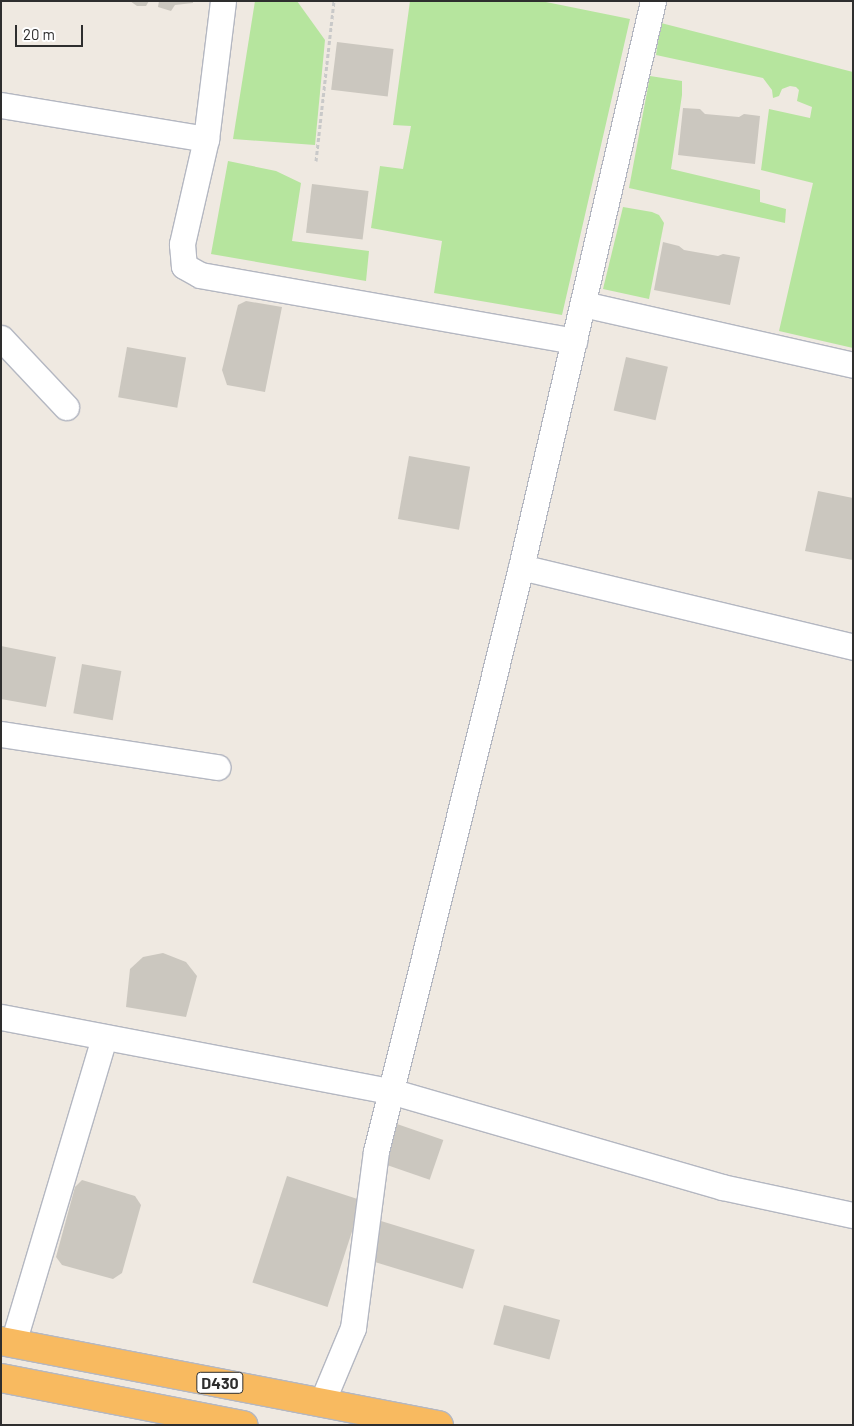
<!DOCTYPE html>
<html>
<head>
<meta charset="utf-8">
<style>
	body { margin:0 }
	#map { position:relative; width:854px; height:1426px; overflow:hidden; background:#efe9e1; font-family:Barlow,sans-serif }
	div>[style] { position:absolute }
	.green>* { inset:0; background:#b6e59e }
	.building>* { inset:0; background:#cbc7bf; transform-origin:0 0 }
	.path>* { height:3px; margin-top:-1.5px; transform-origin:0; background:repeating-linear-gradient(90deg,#c9c9c9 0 4px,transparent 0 6.5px) }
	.roads { filter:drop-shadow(1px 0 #b4b7c1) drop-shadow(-1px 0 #b4b7c1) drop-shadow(0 1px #b4b7c1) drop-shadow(0 -1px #b4b7c1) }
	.minor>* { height:25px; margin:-12.5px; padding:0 12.5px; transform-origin:12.5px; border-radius:12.5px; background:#fff }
	.trunk>* { height:28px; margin:-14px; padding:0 14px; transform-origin:14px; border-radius:14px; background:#f8ba60 }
	span { translate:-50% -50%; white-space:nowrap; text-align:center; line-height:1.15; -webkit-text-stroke:5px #fff; paint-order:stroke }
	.shield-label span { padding:1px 4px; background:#fff; border:1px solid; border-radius:4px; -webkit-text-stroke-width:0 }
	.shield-label { font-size:16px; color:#2e2e2e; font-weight:700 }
	.frame { position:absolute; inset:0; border:2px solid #2e2e2e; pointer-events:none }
	.scale { position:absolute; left:15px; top:25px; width:68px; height:22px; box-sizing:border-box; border:2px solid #2e2e2e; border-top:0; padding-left:6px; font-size:15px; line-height:18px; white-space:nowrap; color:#2e2e2e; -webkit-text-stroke:4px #fff; paint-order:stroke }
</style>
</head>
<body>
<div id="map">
	<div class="green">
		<div style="clip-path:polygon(255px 1px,297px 1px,325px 40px,315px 145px,233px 139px)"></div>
		<div style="clip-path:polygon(410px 1px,541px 1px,630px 19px,562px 315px,434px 293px,442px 241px,371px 228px,380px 166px,403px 169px,411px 126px,393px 125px)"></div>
		<div style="clip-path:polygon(661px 23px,853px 72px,853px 348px,779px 331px,813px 183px,761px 170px,769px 109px,810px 118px,812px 107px,797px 101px,799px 90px,796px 87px,790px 86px,782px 89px,779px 96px,773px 98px,772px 90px,763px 78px,656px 55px)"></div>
		<div style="clip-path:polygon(650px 76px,682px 81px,682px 95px,671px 169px,760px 190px,760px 202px,786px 209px,785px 223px,629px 188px)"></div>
		<div style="clip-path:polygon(228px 161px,276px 171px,301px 183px,292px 241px,369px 251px,366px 281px,211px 254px)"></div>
		<div style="clip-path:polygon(623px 207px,652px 212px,659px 215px,664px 223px,649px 299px,603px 289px)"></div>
	</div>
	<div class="building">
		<div style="clip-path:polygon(130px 1px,149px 1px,146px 6px,137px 6px)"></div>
		<div style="clip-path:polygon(159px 1px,193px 1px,193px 3px,175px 5px,171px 11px,158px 7px)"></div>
		<div style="left:337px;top:42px;width:57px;height:48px;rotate:7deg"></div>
		<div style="clip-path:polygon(683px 108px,700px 109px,705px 114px,739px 117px,744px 114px,760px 116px,755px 164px,678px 155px)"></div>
		<div style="left:312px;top:184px;width:57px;height:49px;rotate:7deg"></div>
		<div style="clip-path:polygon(663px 242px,679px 246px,684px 250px,718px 256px,723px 254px,740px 257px,730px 305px,654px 290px)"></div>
		<div style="clip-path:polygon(246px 301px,282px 307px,265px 392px,227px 385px,222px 370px,238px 305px)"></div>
		<div style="left:127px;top:347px;width:60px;height:51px;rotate:10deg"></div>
		<div style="left:626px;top:357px;width:43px;height:55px;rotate:13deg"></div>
		<div style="left:409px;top:456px;width:62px;height:64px;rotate:10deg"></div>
		<div style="clip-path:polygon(818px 491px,853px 498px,853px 560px,805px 551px)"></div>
		<div style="clip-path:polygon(1px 646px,56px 657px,46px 707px,1px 699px)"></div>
		<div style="left:82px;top:664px;width:40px;height:50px;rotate:10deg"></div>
		<div style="clip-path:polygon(163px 953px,186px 962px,197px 976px,186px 1017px,126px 1007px,130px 969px,143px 957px)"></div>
		<div style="left:397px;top:1124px;width:49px;height:42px;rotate:19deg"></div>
		<div style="left:287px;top:1176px;width:79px;height:112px;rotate:18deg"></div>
		<div style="clip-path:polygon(82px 1180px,135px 1196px,141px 1205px,122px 1273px,113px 1279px,62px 1265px,56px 1257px,75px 1187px)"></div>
		<div style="left:381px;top:1221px;width:98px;height:41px;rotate:17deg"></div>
		<div style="left:504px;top:1305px;width:58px;height:41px;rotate:15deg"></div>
	</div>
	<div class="path">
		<div style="left:316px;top:161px;width:161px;rotate:-83.6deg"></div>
	</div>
	<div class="roads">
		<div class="minor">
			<div style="left:223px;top:1px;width:139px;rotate:97deg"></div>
			<div style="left:206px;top:139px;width:108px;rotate:102.9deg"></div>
			<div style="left:182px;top:244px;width:22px;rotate:85deg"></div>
			<div style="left:184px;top:266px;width:18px;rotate:29deg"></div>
			<div style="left:200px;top:275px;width:380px;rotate:10deg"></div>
			<div style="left:1px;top:105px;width:208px;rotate:9.4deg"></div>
			<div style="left:583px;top:304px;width:277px;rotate:12.7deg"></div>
			<div style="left:1px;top:338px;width:95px;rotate:46.7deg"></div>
			<div style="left:521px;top:567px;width:342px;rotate:13.5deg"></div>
			<div style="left:1px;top:734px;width:219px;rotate:8.7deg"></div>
			<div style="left:1px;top:1017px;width:396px;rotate:10.8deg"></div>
			<div style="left:390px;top:1091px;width:346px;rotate:16.1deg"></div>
			<div style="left:722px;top:1187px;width:134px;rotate:12.1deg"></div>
			<div style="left:13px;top:1343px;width:319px;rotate:-73.4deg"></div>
			<div style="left:322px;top:1402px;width:80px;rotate:-67.3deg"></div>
			<div style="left:353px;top:1328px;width:178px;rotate:-82.6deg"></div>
			<div style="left:376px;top:1151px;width:602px;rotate:-76.06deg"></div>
			<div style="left:521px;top:567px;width:581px;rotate:-76.87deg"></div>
		</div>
		<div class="trunk">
			<div style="left:1px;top:1341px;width:446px;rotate:10.9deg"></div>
			<div style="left:1px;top:1378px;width:247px;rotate:11deg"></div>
		</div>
	</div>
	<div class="shield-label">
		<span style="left:220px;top:1383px">D430</span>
	</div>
	<div class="frame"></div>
	<div class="scale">20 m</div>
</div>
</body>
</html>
